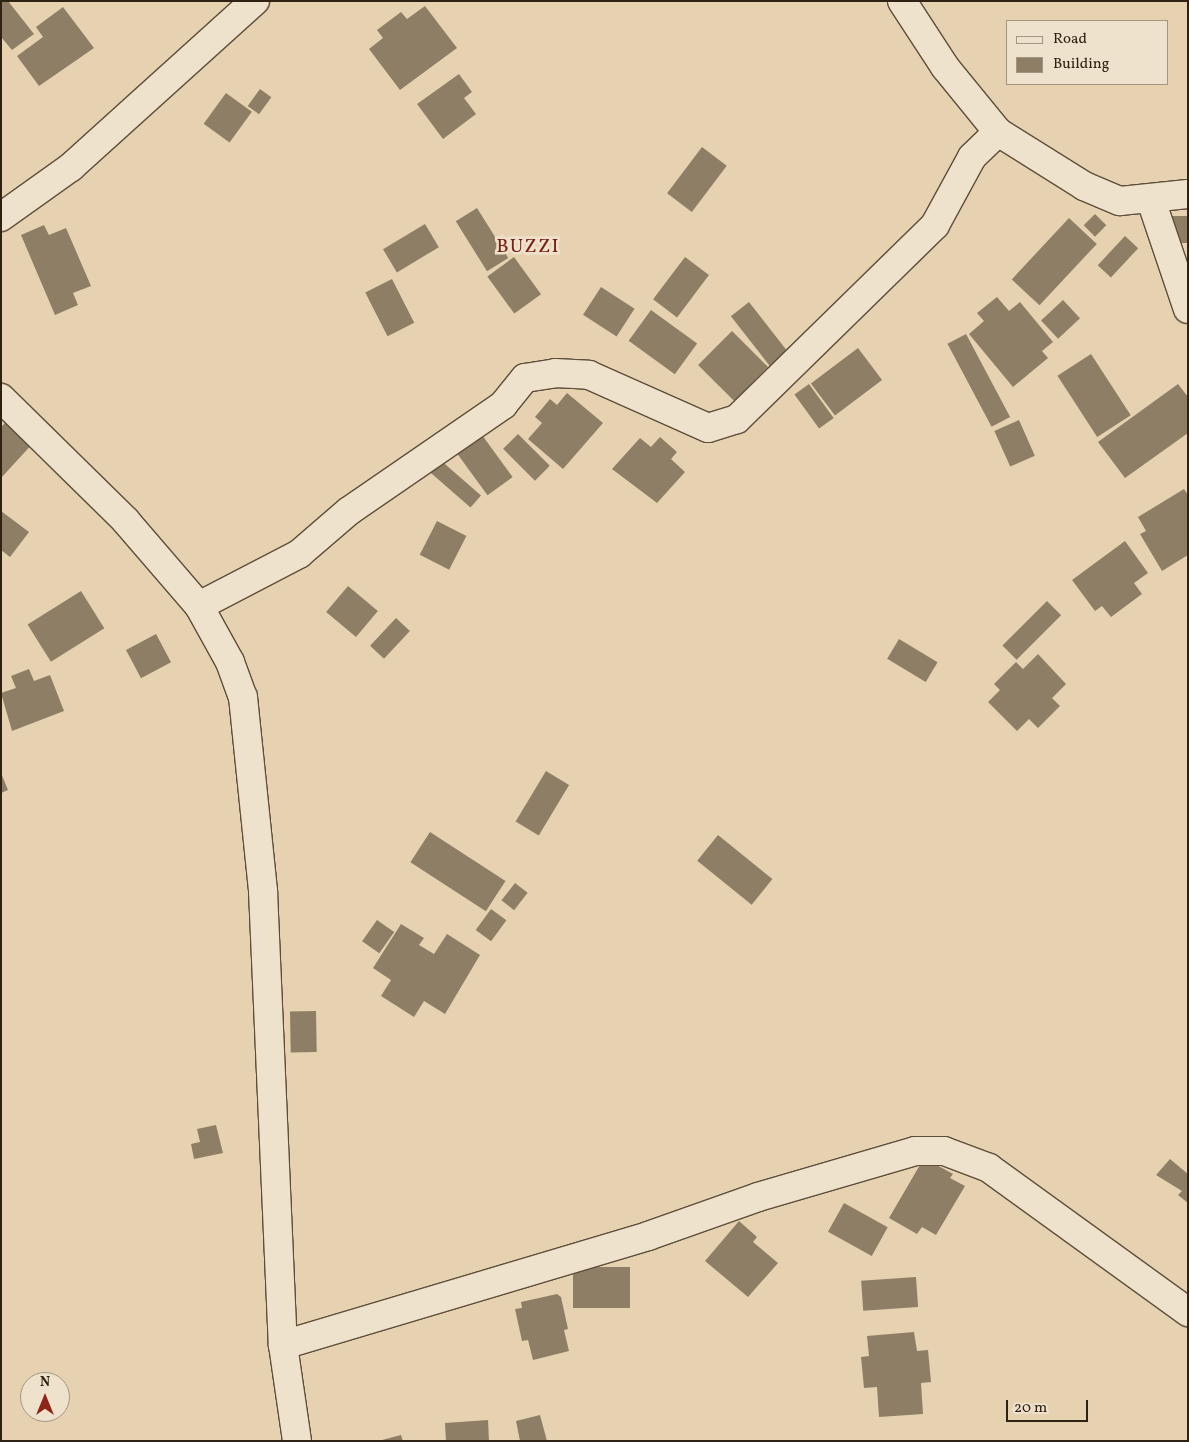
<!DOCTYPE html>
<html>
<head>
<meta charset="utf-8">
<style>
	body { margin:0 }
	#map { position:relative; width:1189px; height:1442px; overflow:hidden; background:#e6d2b1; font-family:Vollkorn,serif }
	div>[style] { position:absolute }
	.building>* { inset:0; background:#8e7e65; transform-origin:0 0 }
	.roads { filter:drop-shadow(1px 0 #5d4e3a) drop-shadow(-1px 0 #5d4e3a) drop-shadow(0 1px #5d4e3a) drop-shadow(0 -1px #5d4e3a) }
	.street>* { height:28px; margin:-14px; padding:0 14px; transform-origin:14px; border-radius:14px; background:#efe2cc }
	span { translate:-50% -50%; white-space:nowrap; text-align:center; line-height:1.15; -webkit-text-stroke:5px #efe2cc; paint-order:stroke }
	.quarter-label { font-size:20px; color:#7a1f14; letter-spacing:1px }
	.frame { position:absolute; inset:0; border:2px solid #2f2212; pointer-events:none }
	.legend { position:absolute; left:1006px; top:20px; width:162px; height:65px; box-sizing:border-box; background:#efe2cc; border:1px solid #a29582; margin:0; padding:6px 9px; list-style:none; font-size:15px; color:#2f2212 }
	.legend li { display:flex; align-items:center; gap:10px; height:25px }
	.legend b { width:25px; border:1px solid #a29582 }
	.north { position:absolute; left:20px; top:1372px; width:50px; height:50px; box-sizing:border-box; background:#efe2cc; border:1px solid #a29582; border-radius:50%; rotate:0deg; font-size:14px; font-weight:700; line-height:20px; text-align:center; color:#2f2212 }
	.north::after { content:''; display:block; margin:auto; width:18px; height:22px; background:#8f2418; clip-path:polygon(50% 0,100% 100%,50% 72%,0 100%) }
	.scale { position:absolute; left:1006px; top:1400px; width:82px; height:22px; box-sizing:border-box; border:2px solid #2f2212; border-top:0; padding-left:6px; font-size:15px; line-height:18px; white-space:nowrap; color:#2f2212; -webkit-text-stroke:4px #efe2cc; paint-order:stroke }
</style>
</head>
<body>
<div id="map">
	<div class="building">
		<div style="clip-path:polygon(1px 1px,8px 1px,34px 34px,12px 50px,1px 37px)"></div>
		<div style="clip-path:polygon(425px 6px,457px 48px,400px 90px,369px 49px,383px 38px,377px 30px,401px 12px,407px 19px)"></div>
		<div style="clip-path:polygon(63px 7px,94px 48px,39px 86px,17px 56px,43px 37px,36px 27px)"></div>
		<div style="clip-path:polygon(459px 74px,472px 92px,464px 98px,476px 114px,443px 139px,417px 104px)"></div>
		<div style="left:260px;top:89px;width:14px;height:21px;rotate:36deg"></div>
		<div style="left:226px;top:93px;width:32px;height:38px;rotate:36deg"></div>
		<div style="left:702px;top:147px;width:31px;height:58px;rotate:37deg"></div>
		<div style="left:477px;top:208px;width:59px;height:25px;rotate:58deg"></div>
		<div style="left:1095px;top:214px;width:16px;height:16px;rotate:45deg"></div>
		<div style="left:1172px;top:216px;width:16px;height:27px"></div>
		<div style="left:1069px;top:218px;width:38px;height:84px;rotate:43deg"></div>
		<div style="left:425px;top:224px;width:27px;height:49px;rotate:59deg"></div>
		<div style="clip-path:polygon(44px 225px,49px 235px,66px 228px,91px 286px,73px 293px,78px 305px,55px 315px,21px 235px)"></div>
		<div style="left:1125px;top:236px;width:18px;height:40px;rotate:43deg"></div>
		<div style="left:514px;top:257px;width:46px;height:33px;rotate:54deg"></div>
		<div style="left:685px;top:257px;width:30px;height:53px;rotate:37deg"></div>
		<div style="left:392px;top:279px;width:49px;height:30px;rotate:63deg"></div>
		<div style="left:601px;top:287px;width:40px;height:33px;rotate:33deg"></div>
		<div style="clip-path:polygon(997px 297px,1009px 311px,1020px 302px,1053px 342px,1042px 351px,1048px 358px,1013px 387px,969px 334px,984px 321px,977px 313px)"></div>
		<div style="left:1063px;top:300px;width:25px;height:30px;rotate:47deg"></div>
		<div style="left:749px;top:302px;width:65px;height:23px;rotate:52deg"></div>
		<div style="left:651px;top:310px;width:57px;height:38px;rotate:36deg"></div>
		<div style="left:732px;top:331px;width:51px;height:48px;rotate:45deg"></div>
		<div style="left:966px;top:334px;width:94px;height:21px;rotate:62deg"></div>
		<div style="left:858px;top:348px;width:40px;height:59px;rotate:53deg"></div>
		<div style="left:1091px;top:354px;width:73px;height:40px;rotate:57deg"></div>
		<div style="left:809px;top:384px;width:42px;height:18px;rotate:54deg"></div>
		<div style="clip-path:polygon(1178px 384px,1188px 397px,1188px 433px,1125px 478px,1098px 442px)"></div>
		<div style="clip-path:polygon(567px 393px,603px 423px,563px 469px,528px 439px,542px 423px,535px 417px,550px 399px,557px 405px)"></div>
		<div style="clip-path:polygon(10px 418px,35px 441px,1px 478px,1px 427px)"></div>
		<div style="left:1019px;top:420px;width:39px;height:27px;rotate:66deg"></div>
		<div style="left:518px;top:434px;width:45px;height:21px;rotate:45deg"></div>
		<div style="left:482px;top:435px;width:52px;height:31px;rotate:54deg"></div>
		<div style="clip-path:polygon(660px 437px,677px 452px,671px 459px,685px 472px,657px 503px,612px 469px,640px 438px,651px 447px)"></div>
		<div style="left:438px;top:458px;width:57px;height:16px;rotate:41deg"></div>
		<div style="clip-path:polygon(1184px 489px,1188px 495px,1188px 555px,1162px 571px,1140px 534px,1146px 531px,1138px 517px)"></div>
		<div style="clip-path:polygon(1px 511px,29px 532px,10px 557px,1px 550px)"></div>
		<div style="left:437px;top:521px;width:33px;height:38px;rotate:27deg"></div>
		<div style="clip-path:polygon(1125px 541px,1148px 573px,1134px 583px,1142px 594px,1111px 617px,1102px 606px,1095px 611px,1072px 580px)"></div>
		<div style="left:348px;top:586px;width:39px;height:34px;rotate:40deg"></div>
		<div style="left:81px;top:591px;width:44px;height:63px;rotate:58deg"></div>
		<div style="left:1047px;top:601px;width:20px;height:63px;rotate:45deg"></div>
		<div style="left:396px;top:618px;width:19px;height:38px;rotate:43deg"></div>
		<div style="left:156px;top:634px;width:32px;height:34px;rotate:62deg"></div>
		<div style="left:899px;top:639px;width:45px;height:23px;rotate:31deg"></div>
		<div style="clip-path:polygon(1038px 654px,1066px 684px,1052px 698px,1060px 706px,1038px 728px,1029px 719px,1017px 731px,988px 702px,1000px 690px,994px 684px,1016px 662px,1023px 669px)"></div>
		<div style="clip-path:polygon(29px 669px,34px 681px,50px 675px,64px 711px,12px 731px,1px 693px,16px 688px,11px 676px)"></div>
		<div style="left:546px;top:771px;width:27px;height:59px;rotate:31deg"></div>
		<div style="clip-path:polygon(1px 773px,8px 790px,1px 793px)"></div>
		<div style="left:430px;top:832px;width:90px;height:36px;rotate:33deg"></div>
		<div style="left:718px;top:835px;width:70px;height:33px;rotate:39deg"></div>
		<div style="left:515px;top:883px;width:16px;height:22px;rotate:38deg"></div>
		<div style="left:491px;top:909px;width:19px;height:26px;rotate:36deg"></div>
		<div style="left:377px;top:920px;width:21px;height:26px;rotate:35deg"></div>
		<div style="clip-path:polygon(401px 924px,424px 938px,419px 945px,434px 954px,447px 934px,480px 955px,445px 1014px,424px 1001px,414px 1017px,381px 996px,391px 980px,373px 968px)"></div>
		<div style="left:316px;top:1011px;width:41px;height:26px;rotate:89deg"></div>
		<div style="clip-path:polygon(216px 1125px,223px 1153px,194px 1159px,191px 1144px,200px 1142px,197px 1129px)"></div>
		<div style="clip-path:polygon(924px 1158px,953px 1174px,950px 1178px,965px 1186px,936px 1235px,922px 1227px,917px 1234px,889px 1218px)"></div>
		<div style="clip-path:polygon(1170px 1159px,1188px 1174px,1188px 1203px,1178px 1195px,1182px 1191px,1156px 1175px)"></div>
		<div style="left:844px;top:1203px;width:50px;height:33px;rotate:29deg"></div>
		<div style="clip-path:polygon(739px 1221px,757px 1237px,753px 1242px,778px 1263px,748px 1297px,705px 1261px)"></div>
		<div style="left:573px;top:1267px;width:57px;height:41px"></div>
		<div style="left:916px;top:1277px;width:30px;height:55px;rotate:86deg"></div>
		<div style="clip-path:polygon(557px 1294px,561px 1297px,568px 1329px,564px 1330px,569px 1351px,533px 1360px,528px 1340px,522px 1341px,515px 1309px,522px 1308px,521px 1302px)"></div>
		<div style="clip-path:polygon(914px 1332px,917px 1351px,928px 1350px,931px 1382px,921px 1383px,923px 1414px,879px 1417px,877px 1387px,864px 1388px,861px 1357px,869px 1356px,867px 1336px)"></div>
		<div style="clip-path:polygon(540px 1415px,547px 1441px,520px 1441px,516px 1421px)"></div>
		<div style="clip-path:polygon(488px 1420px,489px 1441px,446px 1441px,445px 1423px)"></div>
		<div style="clip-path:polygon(401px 1435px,403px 1441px,382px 1441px,382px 1440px)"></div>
	</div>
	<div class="roads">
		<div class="street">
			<div style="left:902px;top:1px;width:79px;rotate:56.9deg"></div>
			<div style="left:945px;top:67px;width:84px;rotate:50.8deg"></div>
			<div style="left:1151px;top:200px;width:115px;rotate:71.3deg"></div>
			<div style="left:1px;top:217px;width:86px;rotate:-35.5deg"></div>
			<div style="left:71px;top:167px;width:248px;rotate:-42.1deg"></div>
			<div style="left:1px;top:398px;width:174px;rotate:44.5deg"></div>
			<div style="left:125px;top:520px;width:113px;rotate:49.3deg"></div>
			<div style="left:199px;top:606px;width:64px;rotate:61deg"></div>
			<div style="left:230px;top:662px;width:37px;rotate:70deg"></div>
			<div style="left:243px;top:697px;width:195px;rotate:84.1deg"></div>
			<div style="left:263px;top:891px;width:454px;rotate:87.5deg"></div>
			<div style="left:283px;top:1345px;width:97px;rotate:81.7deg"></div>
			<div style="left:199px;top:606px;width:113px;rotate:-27.5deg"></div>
			<div style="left:299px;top:554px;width:66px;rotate:-40.7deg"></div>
			<div style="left:349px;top:511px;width:187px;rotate:-34.5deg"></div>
			<div style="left:503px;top:405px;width:35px;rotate:-51deg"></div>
			<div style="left:525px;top:378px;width:30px;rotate:-9deg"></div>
			<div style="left:555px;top:373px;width:34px;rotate:3deg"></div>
			<div style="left:589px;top:375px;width:130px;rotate:24deg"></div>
			<div style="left:708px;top:428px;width:30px;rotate:-17deg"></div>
			<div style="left:737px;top:419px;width:277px;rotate:-44.4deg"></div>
			<div style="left:935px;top:225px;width:77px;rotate:-61.4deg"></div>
			<div style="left:972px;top:157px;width:36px;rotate:-44deg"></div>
			<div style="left:998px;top:132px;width:102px;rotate:32.1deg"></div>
			<div style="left:1084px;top:186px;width:39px;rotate:23deg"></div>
			<div style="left:1120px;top:201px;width:68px;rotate:-5.9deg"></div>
			<div style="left:283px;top:1345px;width:381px;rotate:-16.6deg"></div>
			<div style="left:648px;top:1236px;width:117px;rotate:-19.5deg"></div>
			<div style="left:758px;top:1197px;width:164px;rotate:-16.3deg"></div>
			<div style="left:915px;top:1151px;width:29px"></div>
			<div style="left:944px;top:1151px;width:48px;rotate:20.7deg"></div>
			<div style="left:989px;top:1168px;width:246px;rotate:35.9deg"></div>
		</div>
	</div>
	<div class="quarter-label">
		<span style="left:528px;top:247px">BUZZI</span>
	</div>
	<div class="frame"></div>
	<ul class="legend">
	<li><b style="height:6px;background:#efe2cc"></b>Road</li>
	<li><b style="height:14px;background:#8e7e65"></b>Building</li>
	</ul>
	<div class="north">N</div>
	<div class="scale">20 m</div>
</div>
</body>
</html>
